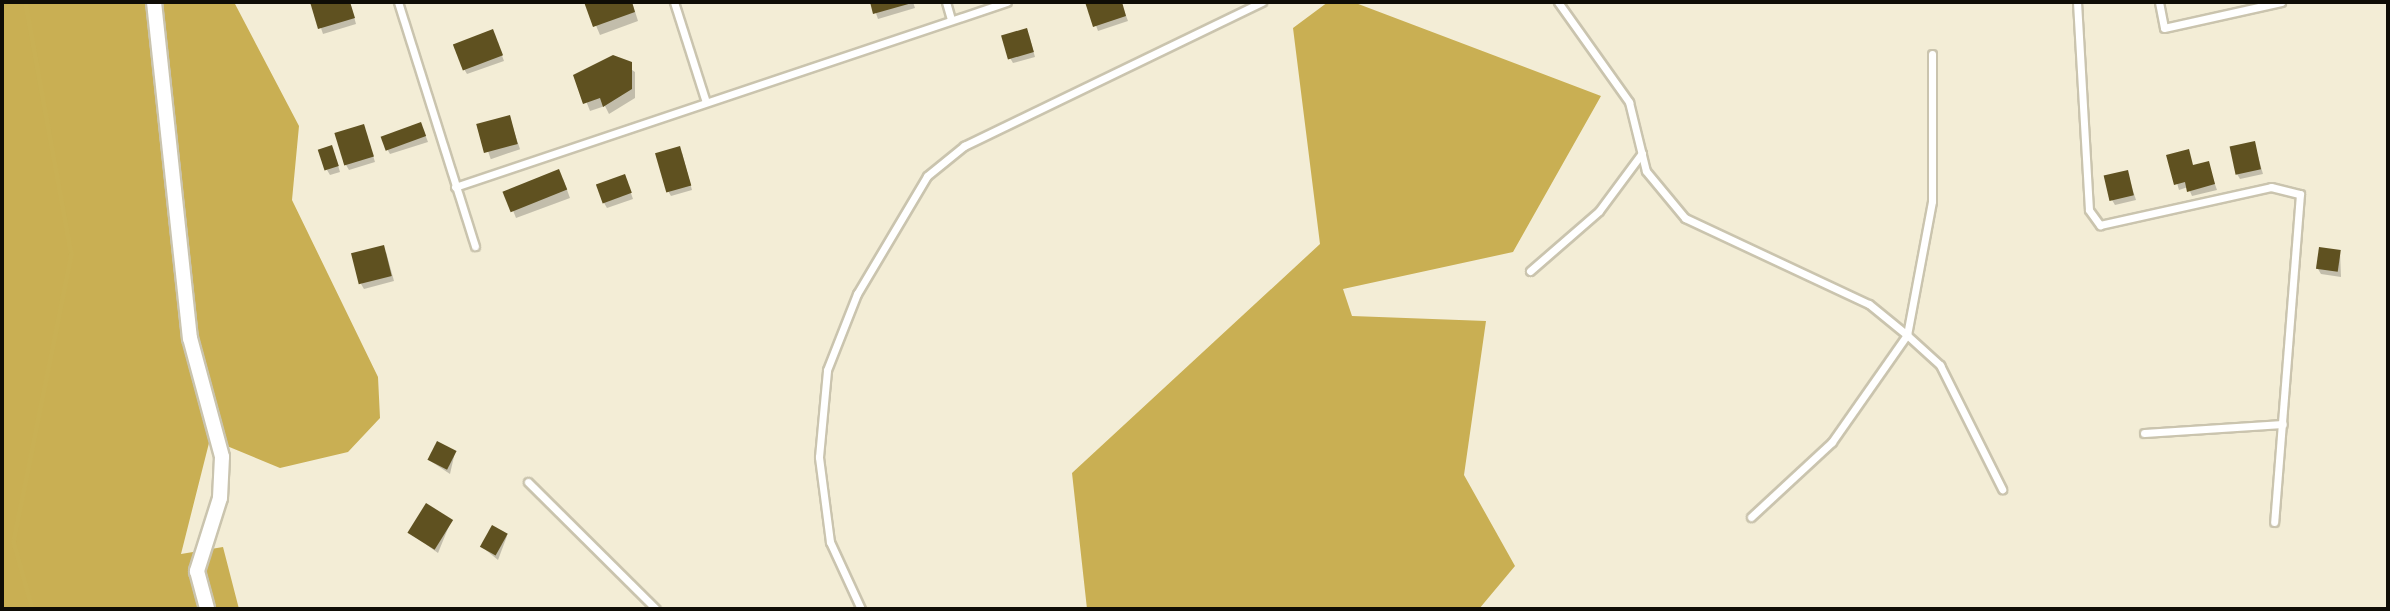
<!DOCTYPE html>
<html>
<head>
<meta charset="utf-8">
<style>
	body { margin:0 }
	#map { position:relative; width:2390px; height:611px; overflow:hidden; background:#f3edd6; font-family:Lato,sans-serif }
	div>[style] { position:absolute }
	.forest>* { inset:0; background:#c9af53 }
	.shadow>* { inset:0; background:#0003; transform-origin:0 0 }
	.stream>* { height:5px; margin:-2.5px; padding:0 2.5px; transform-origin:2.5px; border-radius:2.5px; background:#c9b054 }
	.building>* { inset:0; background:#5f5120; transform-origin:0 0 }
	.roads { filter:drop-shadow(2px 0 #cac4ae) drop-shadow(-2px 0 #cac4ae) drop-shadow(0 2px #cac4ae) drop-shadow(0 -2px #cac4ae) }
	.service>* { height:7px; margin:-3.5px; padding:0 3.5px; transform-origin:3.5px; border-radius:3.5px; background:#fff }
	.minor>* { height:14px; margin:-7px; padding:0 7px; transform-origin:7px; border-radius:7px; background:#fff }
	span { translate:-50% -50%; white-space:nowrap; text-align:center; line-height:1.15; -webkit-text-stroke:8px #fff; paint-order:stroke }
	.frame { position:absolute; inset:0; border:4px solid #0f0d06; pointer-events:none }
</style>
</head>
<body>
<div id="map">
	<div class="forest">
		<div style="clip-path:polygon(2px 2px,234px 2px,299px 126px,292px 200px,378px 377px,380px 418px,348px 452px,280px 468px,210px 439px,181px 554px,223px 547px,239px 609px,2px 609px)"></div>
		<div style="clip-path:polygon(1328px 2px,1353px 2px,1601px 96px,1513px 252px,1343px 289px,1352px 316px,1486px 321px,1464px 475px,1515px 566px,1479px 609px,1087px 609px,1072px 473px,1320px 244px,1293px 28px)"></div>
	</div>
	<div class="shadow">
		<div style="clip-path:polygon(312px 2px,350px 2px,356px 24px,323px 34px)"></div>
		<div style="clip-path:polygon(586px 2px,632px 2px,638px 21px,600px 35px)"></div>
		<div style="clip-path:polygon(872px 2px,913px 2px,915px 8px,878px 19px)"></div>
		<div style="clip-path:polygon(1087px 2px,1121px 2px,1128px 21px,1098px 31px)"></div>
		<div style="clip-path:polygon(1029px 35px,1035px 57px,1013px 63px,1010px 58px)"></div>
		<div style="clip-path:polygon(495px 37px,504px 61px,467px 74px,464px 69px)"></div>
		<div style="clip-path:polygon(613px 57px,635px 72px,635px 98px,609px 114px,605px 106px,590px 111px,576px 75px)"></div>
		<div style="left:509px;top:117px;width:34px;height:31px;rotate:71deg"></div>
		<div style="clip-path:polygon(364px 127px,375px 162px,349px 170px,346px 165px)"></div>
		<div style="clip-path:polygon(423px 129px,428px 142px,390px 154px,387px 149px)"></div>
		<div style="clip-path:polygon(2254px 143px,2263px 174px,2240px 179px,2237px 174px)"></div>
		<div style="clip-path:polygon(334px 152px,340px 172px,330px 175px,327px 170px)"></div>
		<div style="clip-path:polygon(682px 153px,692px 190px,671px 196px,668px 191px)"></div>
		<div style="clip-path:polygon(2169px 156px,2194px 167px,2208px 164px,2217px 190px,2192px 196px,2188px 187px,2179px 190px)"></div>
		<div style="clip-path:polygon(2127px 172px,2136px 200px,2115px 205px,2112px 200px)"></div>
		<div style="clip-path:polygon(563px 179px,570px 198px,516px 218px,505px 191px)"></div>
		<div style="clip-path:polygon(627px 182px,633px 199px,607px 208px,604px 203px)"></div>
		<div style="clip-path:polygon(2340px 251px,2341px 277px,2321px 274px,2318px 269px)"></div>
		<div style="clip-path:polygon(386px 252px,394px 281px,364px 289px,361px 284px)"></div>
		<div style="clip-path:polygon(455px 452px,450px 474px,429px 460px)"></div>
		<div style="clip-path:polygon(451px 521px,438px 553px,410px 533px)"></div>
		<div style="clip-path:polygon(507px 536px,498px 560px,481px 546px)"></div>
	</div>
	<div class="stream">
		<div style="left:25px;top:2px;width:256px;rotate:79.7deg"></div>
		<div style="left:71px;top:254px;width:293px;rotate:101.4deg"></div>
		<div style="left:13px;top:541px;width:71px;rotate:74.4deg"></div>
	</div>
	<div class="building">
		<div style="clip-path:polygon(310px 2px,350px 2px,355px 18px,318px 29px)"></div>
		<div style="clip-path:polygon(584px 2px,632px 2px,635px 12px,593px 27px)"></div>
		<div style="clip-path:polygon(870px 2px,912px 2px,912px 3px,873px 14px)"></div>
		<div style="clip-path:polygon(1085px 2px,1122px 2px,1126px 16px,1093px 27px)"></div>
		<div style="left:1027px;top:28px;width:25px;height:27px;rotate:74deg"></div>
		<div style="left:493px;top:29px;width:28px;height:43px;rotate:69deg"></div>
		<div style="clip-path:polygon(613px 55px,632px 62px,632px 89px,603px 107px,600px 98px,583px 104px,573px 75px)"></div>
		<div style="left:510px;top:115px;width:30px;height:35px;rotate:75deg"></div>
		<div style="left:421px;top:122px;width:15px;height:43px;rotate:70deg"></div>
		<div style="left:364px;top:124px;width:34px;height:31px;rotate:73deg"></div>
		<div style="left:2255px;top:141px;width:29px;height:26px;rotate:78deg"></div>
		<div style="left:332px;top:145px;width:22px;height:15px;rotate:72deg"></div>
		<div style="left:680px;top:146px;width:41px;height:26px;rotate:74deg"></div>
		<div style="clip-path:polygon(2189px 149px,2193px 165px,2209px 161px,2215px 184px,2187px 192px,2185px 182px,2174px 185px,2166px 155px)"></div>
		<div style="left:559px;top:169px;width:22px;height:61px;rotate:68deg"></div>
		<div style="left:2128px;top:170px;width:26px;height:25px;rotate:77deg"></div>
		<div style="left:625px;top:174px;width:20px;height:31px;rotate:70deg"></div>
		<div style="left:384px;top:245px;width:32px;height:34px;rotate:76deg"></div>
		<div style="left:2319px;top:247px;width:22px;height:22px;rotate:8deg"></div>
		<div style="left:437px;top:441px;width:22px;height:21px;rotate:27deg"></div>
		<div style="left:426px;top:503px;width:32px;height:35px;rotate:32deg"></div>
		<div style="left:492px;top:525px;width:18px;height:25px;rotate:29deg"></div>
	</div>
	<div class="roads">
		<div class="service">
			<div style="left:398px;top:2px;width:256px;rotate:72.5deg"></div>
			<div style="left:674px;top:2px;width:105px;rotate:72.3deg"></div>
			<div style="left:946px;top:2px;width:18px;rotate:74deg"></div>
			<div style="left:1558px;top:2px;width:123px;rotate:54.6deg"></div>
			<div style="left:1629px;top:102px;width:71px;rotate:76.2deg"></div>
			<div style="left:1646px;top:171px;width:61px;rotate:50.3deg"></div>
			<div style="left:1685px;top:218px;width:203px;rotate:25.1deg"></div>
			<div style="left:1869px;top:304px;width:49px;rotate:39.2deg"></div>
			<div style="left:1907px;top:335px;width:45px;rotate:42.3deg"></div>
			<div style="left:1940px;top:365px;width:139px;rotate:63.4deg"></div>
			<div style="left:2077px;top:2px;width:208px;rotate:86.7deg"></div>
			<div style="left:2089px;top:210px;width:19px;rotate:54deg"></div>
			<div style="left:2100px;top:225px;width:175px;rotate:-12.5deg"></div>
			<div style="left:2271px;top:187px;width:30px;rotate:14deg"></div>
			<div style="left:2300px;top:194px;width:329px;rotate:94.5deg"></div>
			<div style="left:2159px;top:2px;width:26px;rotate:79deg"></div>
			<div style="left:2164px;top:28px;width:120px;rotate:-12.5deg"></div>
			<div style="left:455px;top:187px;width:582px;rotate:-18.53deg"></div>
			<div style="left:1530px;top:271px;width:91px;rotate:-41deg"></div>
			<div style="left:1599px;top:211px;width:72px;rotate:-53.4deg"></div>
			<div style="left:2144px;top:433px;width:139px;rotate:-3.7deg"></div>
			<div style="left:528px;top:482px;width:180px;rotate:44.8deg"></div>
			<div style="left:1751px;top:517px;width:110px;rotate:-42.8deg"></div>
			<div style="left:1832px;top:442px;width:131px;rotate:-55deg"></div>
			<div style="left:1907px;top:335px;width:136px;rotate:-79.4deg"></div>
			<div style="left:1932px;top:201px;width:147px;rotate:-90deg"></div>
			<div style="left:861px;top:609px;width:74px;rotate:-114.8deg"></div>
			<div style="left:830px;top:542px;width:86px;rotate:-97.4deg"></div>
			<div style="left:819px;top:457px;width:87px;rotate:-84.7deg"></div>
			<div style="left:827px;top:370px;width:82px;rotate:-68.5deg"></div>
			<div style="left:857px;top:294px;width:137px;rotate:-59.3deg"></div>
			<div style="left:927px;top:176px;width:48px;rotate:-39deg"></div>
			<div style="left:964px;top:146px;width:331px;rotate:-25.8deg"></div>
		</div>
		<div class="minor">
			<div style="left:154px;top:2px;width:338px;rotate:83.9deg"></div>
			<div style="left:190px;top:338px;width:123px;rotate:74.9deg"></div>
			<div style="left:222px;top:457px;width:41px;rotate:92.8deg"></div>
			<div style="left:220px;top:498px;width:77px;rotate:107.5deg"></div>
			<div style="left:197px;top:571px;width:39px;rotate:75deg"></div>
		</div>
	</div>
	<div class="frame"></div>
</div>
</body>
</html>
